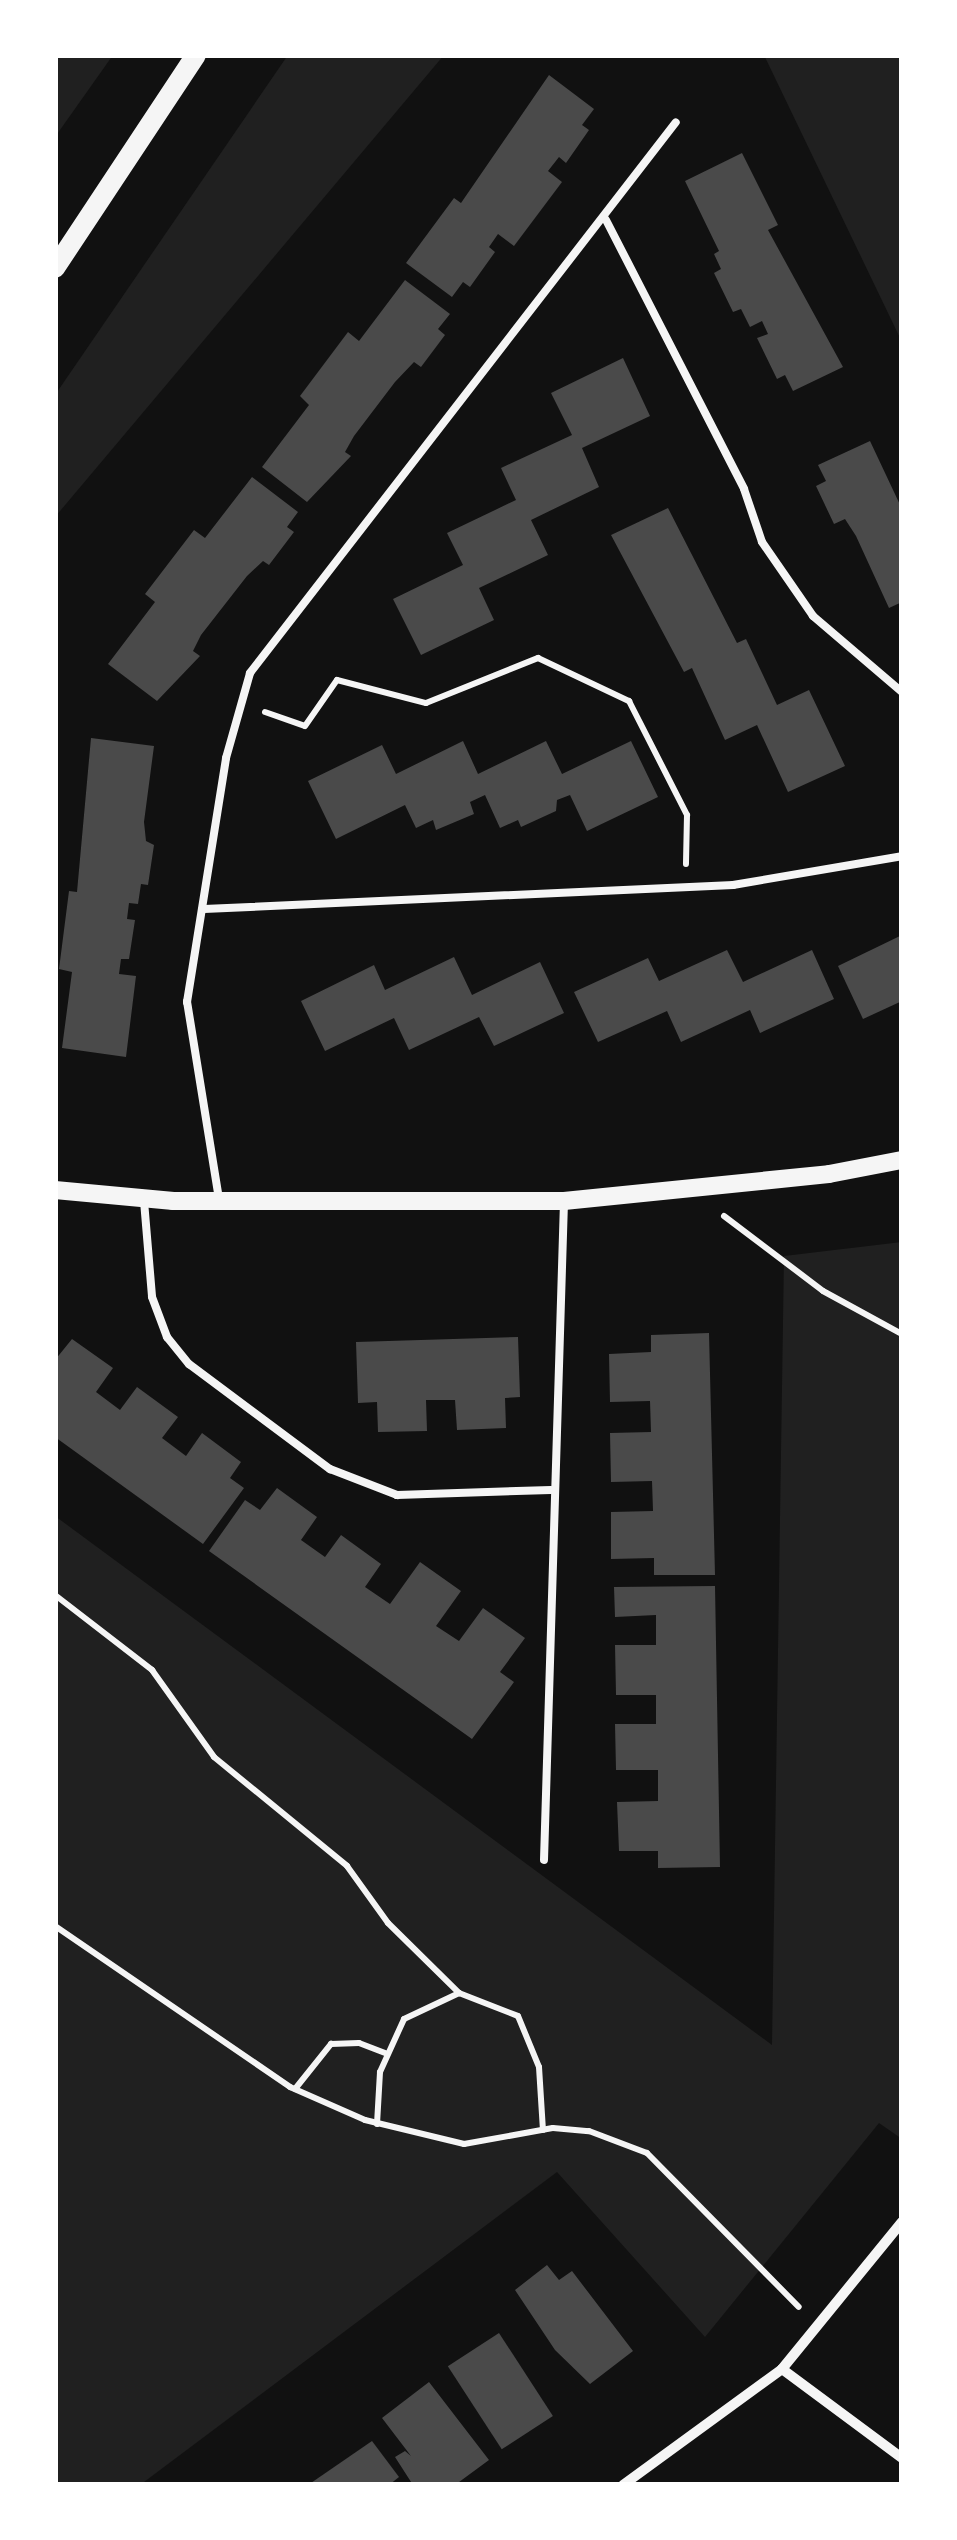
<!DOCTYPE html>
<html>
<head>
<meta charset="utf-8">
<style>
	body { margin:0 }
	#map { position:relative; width:957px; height:2540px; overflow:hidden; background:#111; font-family:Barlow,sans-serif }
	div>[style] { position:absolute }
	.green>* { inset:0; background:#202020 }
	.building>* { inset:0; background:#4a4a4a; transform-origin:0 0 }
	.path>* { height:6px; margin:-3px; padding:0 3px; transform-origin:3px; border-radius:3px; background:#f5f5f5 }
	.service>* { height:8px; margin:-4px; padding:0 4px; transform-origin:4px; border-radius:4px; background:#f5f5f5 }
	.minor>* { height:10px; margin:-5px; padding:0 5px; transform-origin:5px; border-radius:5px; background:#f5f5f5 }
	.tertiary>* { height:18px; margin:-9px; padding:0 9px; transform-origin:9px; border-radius:9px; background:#f5f5f5 }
	.secondary>* { height:20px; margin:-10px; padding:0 10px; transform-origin:10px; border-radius:10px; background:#f5f5f5 }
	span { translate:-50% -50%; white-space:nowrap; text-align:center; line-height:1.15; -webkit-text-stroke:10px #fff; paint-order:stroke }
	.frame { position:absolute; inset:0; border:58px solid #fff; pointer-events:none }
</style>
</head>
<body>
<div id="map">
	<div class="green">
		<div style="clip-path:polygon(55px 55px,113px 55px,55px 137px)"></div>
		<div style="clip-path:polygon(288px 55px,444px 55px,55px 517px,55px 395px)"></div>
		<div style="clip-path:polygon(764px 55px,902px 55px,902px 342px)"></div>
		<div style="clip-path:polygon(902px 1242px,902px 2139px,879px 2123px,705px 2337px,557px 2172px,140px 2485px,55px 2485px,55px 1516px,772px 2045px,784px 1256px)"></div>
	</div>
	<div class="building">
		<div style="clip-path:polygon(549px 75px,594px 109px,582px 125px,589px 130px,566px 163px,559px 157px,548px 171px,562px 182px,514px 246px,498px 234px,489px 247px,495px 252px,470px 287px,463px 282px,452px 297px,406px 263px,454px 198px,461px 203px)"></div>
		<div style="clip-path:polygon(742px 153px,778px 225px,768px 230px,843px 367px,793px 391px,785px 375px,777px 379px,757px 338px,768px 334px,762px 321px,750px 327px,741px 309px,733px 312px,714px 273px,721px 269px,714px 254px,719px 251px,685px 181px)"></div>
		<div style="clip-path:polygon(405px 280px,450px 314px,438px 329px,445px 335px,421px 367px,414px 362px,395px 382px,354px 436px,345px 452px,351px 456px,307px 502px,262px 467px,309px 405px,300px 396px,348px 332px,359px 341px)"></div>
		<div style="clip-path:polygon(623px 358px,650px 416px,582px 448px,599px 487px,531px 520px,548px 555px,479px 588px,494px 620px,421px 655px,393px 599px,463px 565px,447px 533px,516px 500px,501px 468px,572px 435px,551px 393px)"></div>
		<div style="clip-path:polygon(870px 441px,902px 509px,902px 602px,889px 608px,856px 536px,845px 519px,834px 524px,816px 486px,826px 481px,818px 465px)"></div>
		<div style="clip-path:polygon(252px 477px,298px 512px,287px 527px,294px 532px,269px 565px,263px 561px,247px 576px,201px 635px,193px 651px,200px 656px,157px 701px,108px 664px,155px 602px,145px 594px,194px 530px,205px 538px)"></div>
		<div style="clip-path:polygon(668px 508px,737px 643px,746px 639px,777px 705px,809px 690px,845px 766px,788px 792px,757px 725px,725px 740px,692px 668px,684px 672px,611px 535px)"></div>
		<div style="clip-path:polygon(91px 738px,154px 746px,144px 822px,146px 841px,154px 845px,148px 885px,141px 884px,138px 904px,129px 903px,127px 919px,135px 920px,129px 959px,121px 959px,119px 974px,136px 976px,126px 1057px,62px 1048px,72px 972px,59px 969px,69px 891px,77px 892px)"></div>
		<div style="clip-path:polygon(463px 741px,478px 774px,546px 741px,562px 774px,631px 741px,658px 797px,587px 831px,570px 795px,557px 800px,556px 811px,521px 827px,518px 820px,500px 828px,485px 795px,470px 802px,474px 814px,436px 830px,433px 820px,416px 828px,405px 805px,336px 839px,308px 781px,382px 745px,396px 774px)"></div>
		<div style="clip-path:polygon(902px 935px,902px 1001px,863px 1019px,838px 966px)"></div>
		<div style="clip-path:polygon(727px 950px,743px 982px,812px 950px,834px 999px,760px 1033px,750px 1010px,681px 1042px,667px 1011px,598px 1042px,574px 992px,648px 958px,659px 981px)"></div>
		<div style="clip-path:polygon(454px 957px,472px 995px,540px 962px,564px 1013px,494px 1046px,479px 1017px,409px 1050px,394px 1018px,325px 1051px,301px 1001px,374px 965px,385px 990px)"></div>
		<div style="clip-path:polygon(709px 1333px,715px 1575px,654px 1575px,654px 1558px,611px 1559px,611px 1512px,653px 1511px,652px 1481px,611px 1482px,610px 1433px,651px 1432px,650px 1401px,610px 1402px,609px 1354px,651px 1352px,651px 1335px)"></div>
		<div style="clip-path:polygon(518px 1337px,520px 1397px,505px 1398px,506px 1428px,457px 1430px,455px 1400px,426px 1400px,427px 1431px,378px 1432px,377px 1402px,358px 1403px,356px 1342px)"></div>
		<div style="clip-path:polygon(72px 1339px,113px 1368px,96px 1392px,120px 1410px,137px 1387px,178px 1417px,162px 1438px,186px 1456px,202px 1433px,241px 1462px,230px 1478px,244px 1488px,203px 1544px,55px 1437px,55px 1360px)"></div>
		<div style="clip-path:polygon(277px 1488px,317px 1517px,301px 1540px,325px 1557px,341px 1535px,381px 1564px,365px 1587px,390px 1604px,420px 1562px,461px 1591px,436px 1626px,459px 1641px,483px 1608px,525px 1638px,500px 1672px,514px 1682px,472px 1739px,209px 1551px,245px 1500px,260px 1510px)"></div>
		<div style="clip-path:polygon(715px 1586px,720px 1867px,658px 1868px,658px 1851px,619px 1851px,617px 1802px,658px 1801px,658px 1770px,616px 1770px,615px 1724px,656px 1724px,656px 1695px,616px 1695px,615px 1645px,656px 1645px,656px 1615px,615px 1617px,614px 1587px)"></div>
		<div style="clip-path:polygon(547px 2265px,559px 2280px,572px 2271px,633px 2351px,590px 2384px,555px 2350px,515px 2290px)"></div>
		<div style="left:499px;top:2333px;width:99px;height:61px;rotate:57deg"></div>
		<div style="clip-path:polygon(429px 2382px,489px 2460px,455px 2485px,413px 2485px,395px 2457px,405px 2451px,411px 2456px,382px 2418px)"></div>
		<div style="clip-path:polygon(372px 2441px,399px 2477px,389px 2485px,308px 2485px)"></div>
	</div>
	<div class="path">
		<div style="left:265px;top:712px;width:42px;rotate:19.3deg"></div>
		<div style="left:305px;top:726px;width:56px;rotate:-55.2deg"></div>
		<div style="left:337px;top:680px;width:92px;rotate:14.5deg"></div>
		<div style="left:426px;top:703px;width:121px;rotate:-21.9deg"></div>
		<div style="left:538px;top:658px;width:101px;rotate:25.3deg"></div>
		<div style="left:629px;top:701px;width:128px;rotate:63deg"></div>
		<div style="left:687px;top:815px;width:49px;rotate:91.2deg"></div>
		<div style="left:724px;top:1216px;width:124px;rotate:37.1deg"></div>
		<div style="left:823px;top:1291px;width:90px;rotate:28.6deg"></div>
		<div style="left:55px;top:1595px;width:123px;rotate:37.7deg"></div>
		<div style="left:152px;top:1670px;width:107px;rotate:54.5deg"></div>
		<div style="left:214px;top:1757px;width:172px;rotate:39.3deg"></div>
		<div style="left:347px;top:1866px;width:70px;rotate:54.3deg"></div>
		<div style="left:388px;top:1923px;width:100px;rotate:44.6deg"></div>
		<div style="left:55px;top:1926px;width:285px;rotate:34.4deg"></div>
		<div style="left:290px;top:2087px;width:82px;rotate:23.7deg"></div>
		<div style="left:365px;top:2120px;width:102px;rotate:13.6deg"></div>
		<div style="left:464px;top:2144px;width:90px;rotate:-10.2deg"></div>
		<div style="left:553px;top:2128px;width:36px;rotate:5deg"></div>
		<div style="left:589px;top:2131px;width:62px;rotate:20.8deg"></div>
		<div style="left:647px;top:2153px;width:216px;rotate:45.4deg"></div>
		<div style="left:295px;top:2089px;width:58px;rotate:-51.3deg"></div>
		<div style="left:331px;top:2044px;width:28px;rotate:-2deg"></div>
		<div style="left:359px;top:2043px;width:30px;rotate:21deg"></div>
		<div style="left:377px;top:2124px;width:52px;rotate:-86.7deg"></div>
		<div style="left:380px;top:2072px;width:58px;rotate:-65.6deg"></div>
		<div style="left:404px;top:2019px;width:61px;rotate:-25.3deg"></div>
		<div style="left:459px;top:1993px;width:63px;rotate:21.3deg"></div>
		<div style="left:518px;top:2016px;width:55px;rotate:67.6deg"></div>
		<div style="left:539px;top:2067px;width:63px;rotate:86.4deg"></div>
	</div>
	<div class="service">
		<div style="left:606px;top:220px;width:302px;rotate:62.8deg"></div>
		<div style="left:744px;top:489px;width:56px;rotate:71.2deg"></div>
		<div style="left:762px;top:542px;width:90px;rotate:55.4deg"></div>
		<div style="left:813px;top:616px;width:117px;rotate:40.5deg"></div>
		<div style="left:204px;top:909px;width:530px;rotate:-2.6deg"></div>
		<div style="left:733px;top:885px;width:171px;rotate:-9.7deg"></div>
		<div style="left:219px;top:1199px;width:200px;rotate:-99.2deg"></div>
		<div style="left:187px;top:1002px;width:247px;rotate:-80.9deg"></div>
		<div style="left:226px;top:758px;width:88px;rotate:-74.2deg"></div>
		<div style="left:250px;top:673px;width:696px;rotate:-52.29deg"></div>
		<div style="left:144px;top:1201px;width:96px;rotate:85.2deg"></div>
		<div style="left:152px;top:1297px;width:43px;rotate:69.4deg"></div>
		<div style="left:167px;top:1337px;width:35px;rotate:51deg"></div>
		<div style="left:189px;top:1364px;width:176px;rotate:36.7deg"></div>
		<div style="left:330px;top:1469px;width:72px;rotate:21.2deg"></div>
		<div style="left:397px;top:1495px;width:154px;rotate:-1.9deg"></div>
		<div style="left:544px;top:1860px;width:659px;rotate:-88.26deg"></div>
	</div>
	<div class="minor">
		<div style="left:782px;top:2369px;width:149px;rotate:36.6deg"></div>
		<div style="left:623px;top:2485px;width:197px;rotate:-36.1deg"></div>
		<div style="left:782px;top:2369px;width:190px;rotate:-50.8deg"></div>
	</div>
	<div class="tertiary">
		<div style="left:55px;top:1190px;width:119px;rotate:5.3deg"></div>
		<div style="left:173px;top:1201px;width:391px"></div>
		<div style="left:564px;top:1201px;width:266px;rotate:-5.8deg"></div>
		<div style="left:829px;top:1174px;width:74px;rotate:-10.9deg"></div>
	</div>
	<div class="secondary">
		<div style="left:55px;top:268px;width:255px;rotate:-56.5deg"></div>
	</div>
	<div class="frame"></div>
</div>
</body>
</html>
